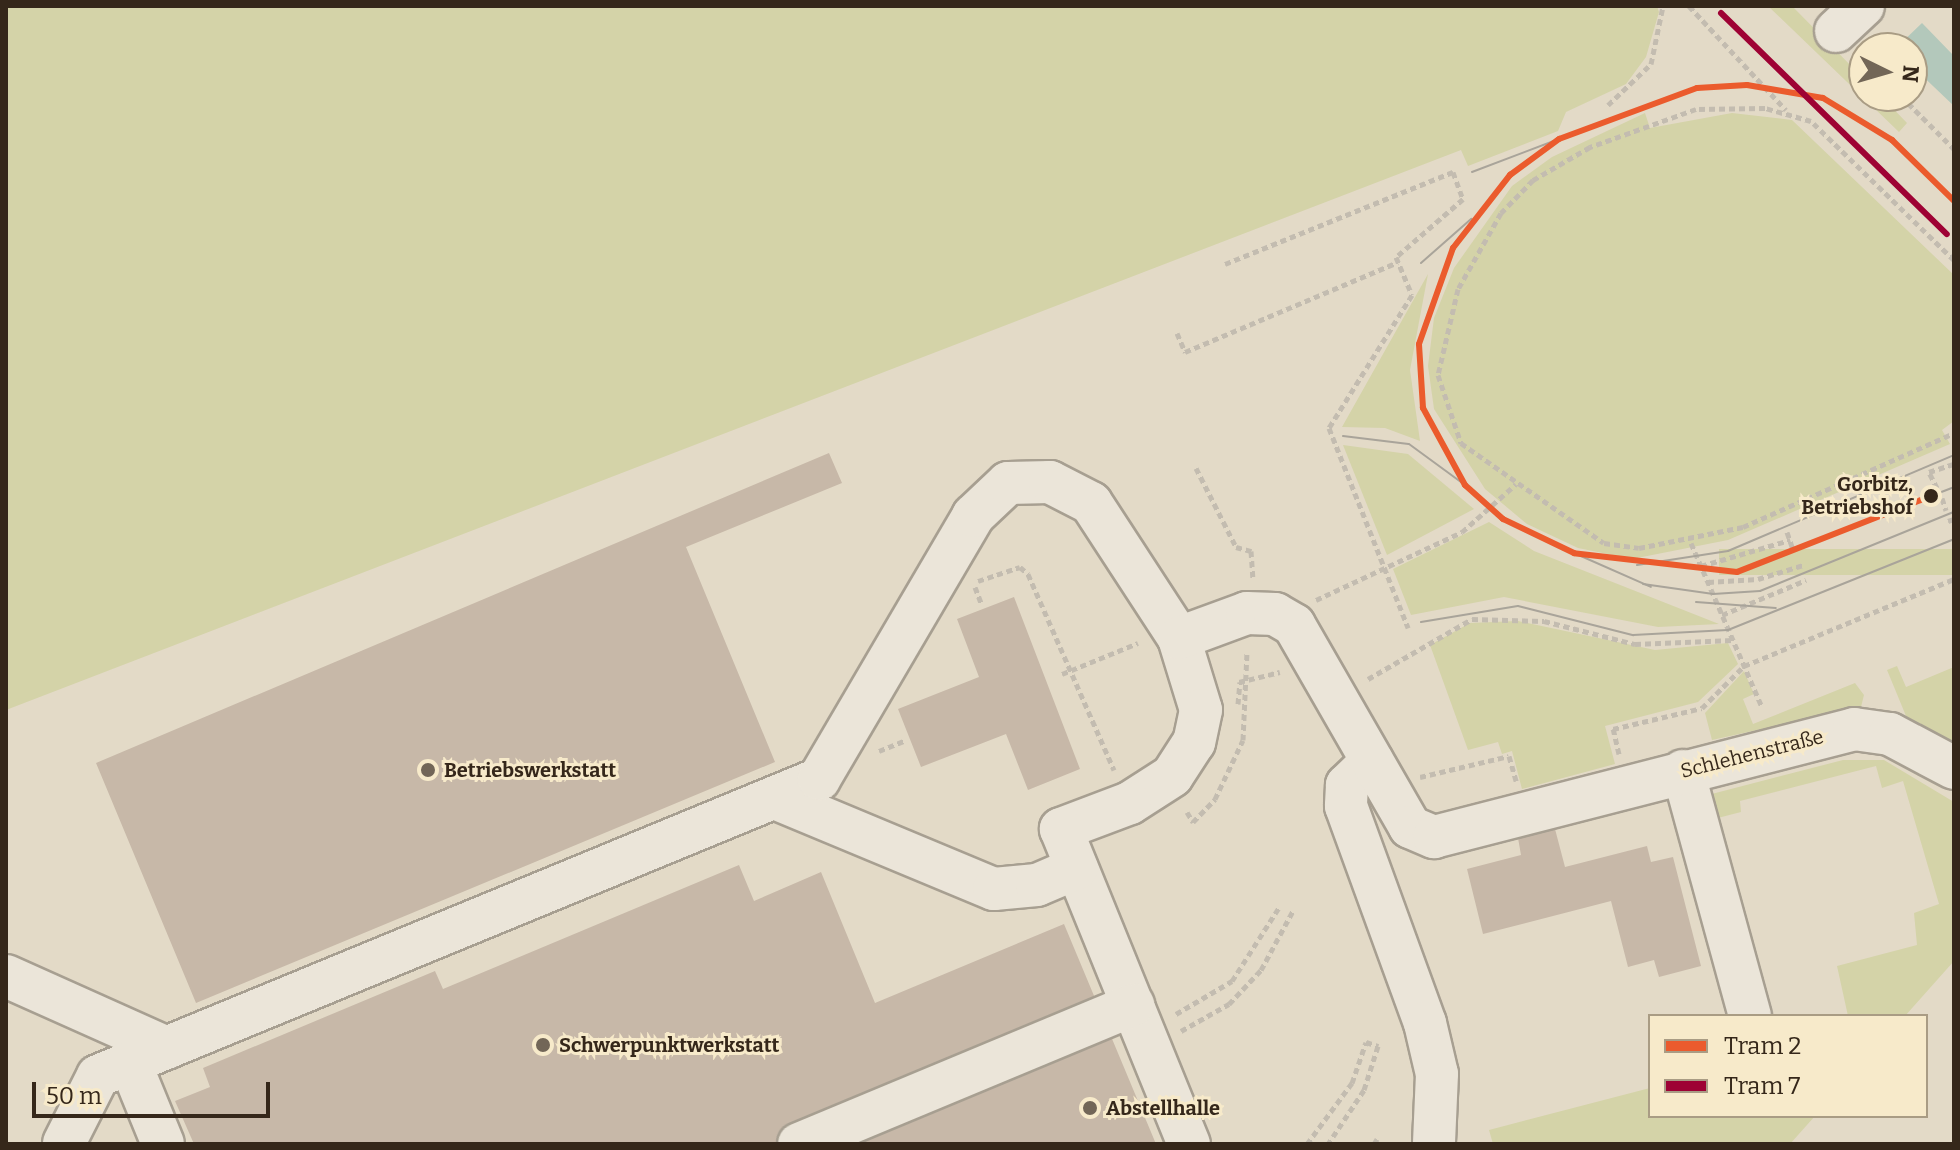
<!DOCTYPE html>
<html>
<head>
<meta charset="utf-8">
<style>
	body { margin:0 }
	#map { position:relative; width:1960px; height:1150px; overflow:hidden; background:#e3dac7; font-family:Bitter,serif }
	div>[style] { position:absolute }
	.green>* { inset:0; background:#d4d3a8; transform-origin:0 0 }
	.water>* { inset:0; background:#b3c8bb }
	.building>* { inset:0; background:#c7b8a8 }
	.path>* { height:5px; margin-top:-2.5px; transform-origin:0; background:repeating-linear-gradient(90deg,#c3bcb0 0 6px,transparent 0 10px) }
	.roads { filter:drop-shadow(2px 0 #a79f91) drop-shadow(-2px 0 #a79f91) drop-shadow(0 2px #a79f91) drop-shadow(0 -2px #a79f91) }
	.minor>* { height:42px; margin:-21px; padding:0 21px; transform-origin:21px; border-radius:21px; background:#ebe5d9 }
	.tram>* { height:2px; margin:-1px; padding:0 1px; transform-origin:1px; border-radius:1px; background:#a9a49a }
	.tram-1>* { height:6px; margin:-3px; padding:0 3px; transform-origin:3px; border-radius:3px; background:#eb5b2d }
	.tram-2>* { height:6px; margin:-3px; padding:0 3px; transform-origin:3px; border-radius:3px; background:#9e0234 }
	.dots>* { width:22px; height:22px; translate:-50% -50%; box-sizing:border-box; border:4px solid #f7eaca; border-radius:50% }
	span { translate:-50% -50%; white-space:nowrap; text-align:center; line-height:1.15; -webkit-text-stroke:6px #f7eaca; paint-order:stroke }
	.stop-label { font-size:20px; color:#35271a; font-weight:700 }
	.right { translate:-100% -50%; text-align:right }
	.street-label { font-size:20px; color:#35271a }
	.poi-label { font-size:20px; color:#35271a; font-weight:700 }
	.left { translate:0 -50%; text-align:left }
	.frame { position:absolute; inset:0; border:8px solid #35271a; pointer-events:none }
	.legend { position:absolute; left:1648px; top:1014px; width:280px; height:104px; box-sizing:border-box; background:#f7eaca; border:2px solid #a99c84; margin:0; padding:10px 14px; list-style:none; font-size:24px; color:#35271a }
	.legend li { display:flex; align-items:center; gap:16px; height:40px }
	.legend b { width:40px; border:2px solid #a99c84 }
	.north { position:absolute; left:1848px; top:32px; width:80px; height:80px; box-sizing:border-box; background:#f7eaca; border:2px solid #a99c84; border-radius:50%; rotate:95deg; font-size:22px; font-weight:700; line-height:32px; text-align:center; color:#35271a }
	.north::after { content:''; display:block; margin:auto; width:28px; height:36px; background:#726657; clip-path:polygon(50% 0,100% 100%,50% 72%,0 100%) }
	.scale { position:absolute; left:32px; top:1082px; width:238px; height:36px; box-sizing:border-box; border:4px solid #35271a; border-top:0; padding-left:10px; font-size:24px; line-height:28px; white-space:nowrap; color:#35271a; -webkit-text-stroke:6px #f7eaca; paint-order:stroke }
</style>
</head>
<body>
<div id="map">
	<div class="green">
		<div style="clip-path:polygon(6px 6px,1657px 6px,1659px 12px,1646px 57px,1626px 84px,1566px 112px,1558px 131px,1468px 166px,1461px 150px,6px 710px)"></div>
		<div style="clip-path:polygon(1768px 6px,1792px 6px,1864px 79px,1864px 96px,1881px 96px,1907px 123px,1899px 132px)"></div>
		<div style="clip-path:polygon(1645px 113px,1650px 128px,1732px 113px,1792px 120px,1954px 275px,1954px 421px,1942px 430px,1950px 444px,1728px 540px,1632px 559px,1578px 548px,1527px 524px,1485px 489px,1434px 409px,1428px 366px,1434px 318px,1454px 268px,1512px 186px,1552px 157px)"></div>
		<div style="clip-path:polygon(1428px 274px,1410px 370px,1420px 441px,1385px 428px,1342px 427px)"></div>
		<div style="clip-path:polygon(1343px 445px,1408px 454px,1474px 509px,1387px 555px)"></div>
		<div style="clip-path:polygon(1489px 522px,1534px 551px,1719px 624px,1658px 627px,1504px 597px,1411px 615px,1393px 569px)"></div>
		<div style="left:1954px;top:549px;width:26px;height:235px;rotate:90deg"></div>
		<div style="clip-path:polygon(1518px 621px,1655px 650px,1728px 643px,1738px 664px,1698px 702px,1605px 726px,1615px 764px,1522px 789px,1512px 751px,1502px 754px,1498px 742px,1468px 750px,1430px 645px,1470px 623px)"></div>
		<div style="clip-path:polygon(1897px 666px,1906px 687px,1954px 667px,1954px 747px,1906px 716px,1887px 670px)"></div>
		<div style="clip-path:polygon(1744px 671px,1754px 694px,1743px 699px,1753px 724px,1855px 683px,1864px 695px,1861px 707px,1712px 740px,1705px 713px)"></div>
		<div style="clip-path:polygon(1843px 760px,1884px 760px,1954px 802px,1954px 961px,1905px 1016px,1848px 1016px,1837px 966px,1917px 945px,1914px 913px,1939px 904px,1903px 781px,1882px 788px,1876px 766px,1740px 801px,1741px 812px,1710px 820px,1704px 796px)"></div>
		<div style="clip-path:polygon(1650px 1088px,1650px 1116px,1815px 1116px,1790px 1144px,1493px 1144px,1489px 1130px)"></div>
	</div>
	<div class="water">
		<div style="clip-path:polygon(1922px 23px,1954px 56px,1954px 106px,1912px 66px,1912px 48px,1896px 48px)"></div>
	</div>
	<div class="building">
		<div style="clip-path:polygon(829px 453px,842px 483px,686px 547px,775px 762px,196px 1003px,96px 763px)"></div>
		<div style="clip-path:polygon(1014px 597px,1080px 769px,1028px 790px,1006px 734px,921px 767px,898px 709px,979px 677px,957px 619px)"></div>
		<div style="clip-path:polygon(1555px 829px,1565px 867px,1647px 846px,1651px 862px,1673px 857px,1701px 966px,1659px 977px,1654px 960px,1628px 967px,1611px 901px,1483px 934px,1467px 869px,1521px 855px,1518px 838px)"></div>
		<div style="clip-path:polygon(739px 865px,754px 901px,821px 872px,875px 1003px,1064px 924px,1156px 1144px,194px 1144px,175px 1101px,210px 1087px,203px 1068px,435px 971px,443px 989px)"></div>
	</div>
	<div class="path">
		<div style="left:1689px;top:6px;width:142px;rotate:47deg"></div>
		<div style="left:1901px;top:96px;width:75px;rotate:45deg"></div>
		<div style="left:1608px;top:105px;width:59px;rotate:-43.6deg"></div>
		<div style="left:1651px;top:64px;width:59px;rotate:-78.3deg"></div>
		<div style="left:1954px;top:260px;width:199px;rotate:-135.8deg"></div>
		<div style="left:1811px;top:121px;width:48px;rotate:-164.2deg"></div>
		<div style="left:1765px;top:108px;width:69px;rotate:179.2deg"></div>
		<div style="left:1696px;top:109px;width:113px;rotate:160.3deg"></div>
		<div style="left:1590px;top:147px;width:66px;rotate:149.9deg"></div>
		<div style="left:1533px;top:180px;width:46px;rotate:134.1deg"></div>
		<div style="left:1501px;top:213px;width:87px;rotate:119.5deg"></div>
		<div style="left:1458px;top:289px;width:88px;rotate:103.1deg"></div>
		<div style="left:1438px;top:375px;width:72px;rotate:71.3deg"></div>
		<div style="left:1461px;top:443px;width:174px;rotate:35deg"></div>
		<div style="left:1604px;top:543px;width:35px;rotate:8deg"></div>
		<div style="left:1639px;top:548px;width:106px;rotate:-11.4deg"></div>
		<div style="left:1743px;top:527px;width:231px;rotate:-24deg"></div>
		<div style="left:1225px;top:264px;width:246px;rotate:-22deg"></div>
		<div style="left:1453px;top:172px;width:29px;rotate:70deg"></div>
		<div style="left:1463px;top:199px;width:89px;rotate:139.1deg"></div>
		<div style="left:1396px;top:257px;width:41px;rotate:67.2deg"></div>
		<div style="left:1412px;top:295px;width:157px;rotate:122deg"></div>
		<div style="left:1329px;top:428px;width:215px;rotate:68.4deg"></div>
		<div style="left:1177px;top:333px;width:21px;rotate:67deg"></div>
		<div style="left:1185px;top:352px;width:231px;rotate:-22.9deg"></div>
		<div style="left:1196px;top:468px;width:89px;rotate:63.1deg"></div>
		<div style="left:1236px;top:547px;width:16px;rotate:15deg"></div>
		<div style="left:1251px;top:551px;width:27px;rotate:86deg"></div>
		<div style="left:1937px;top:488px;width:18px;rotate:-117deg"></div>
		<div style="left:1929px;top:472px;width:26px;rotate:-18deg"></div>
		<div style="left:1942px;top:498px;width:13px;rotate:72deg"></div>
		<div style="left:1948px;top:521px;width:6px;rotate:-18deg"></div>
		<div style="left:1787px;top:532px;width:18px;rotate:71deg"></div>
		<div style="left:1691px;top:543px;width:179px;rotate:66.6deg"></div>
		<div style="left:1701px;top:566px;width:93px;rotate:-16.3deg"></div>
		<div style="left:978px;top:581px;width:44px;rotate:-18.4deg"></div>
		<div style="left:1020px;top:567px;width:11px;rotate:41deg"></div>
		<div style="left:1028px;top:574px;width:214px;rotate:66.3deg"></div>
		<div style="left:1708px;top:582px;width:50px;rotate:-3.4deg"></div>
		<div style="left:1758px;top:579px;width:47px;rotate:-17.3deg"></div>
		<div style="left:975px;top:587px;width:19px;rotate:69deg"></div>
		<div style="left:1316px;top:600px;width:161px;rotate:-25deg"></div>
		<div style="left:1462px;top:532px;width:72px;rotate:-41.6deg"></div>
		<div style="left:1722px;top:615px;width:91px;rotate:-22.6deg"></div>
		<div style="left:1062px;top:674px;width:82px;rotate:-22.2deg"></div>
		<div style="left:1368px;top:679px;width:120px;rotate:-30deg"></div>
		<div style="left:1472px;top:619px;width:72px;rotate:1.6deg"></div>
		<div style="left:1544px;top:621px;width:94px;rotate:14.2deg"></div>
		<div style="left:1635px;top:644px;width:98px;rotate:-2.3deg"></div>
		<div style="left:1239px;top:682px;width:42px;rotate:-13.7deg"></div>
		<div style="left:1238px;top:704px;width:22px;rotate:-85deg"></div>
		<div style="left:879px;top:751px;width:27px;rotate:-22deg"></div>
		<div style="left:1619px;top:754px;width:26px;rotate:-103deg"></div>
		<div style="left:1613px;top:729px;width:91px;rotate:-13.3deg"></div>
		<div style="left:1702px;top:708px;width:59px;rotate:-45deg"></div>
		<div style="left:1744px;top:666px;width:227px;rotate:-22.5deg"></div>
		<div style="left:1420px;top:777px;width:91px;rotate:-13.3deg"></div>
		<div style="left:1509px;top:756px;width:26px;rotate:74deg"></div>
		<div style="left:1187px;top:812px;width:12px;rotate:59deg"></div>
		<div style="left:1193px;top:822px;width:32px;rotate:-46deg"></div>
		<div style="left:1215px;top:799px;width:65px;rotate:-64.6deg"></div>
		<div style="left:1243px;top:740px;width:89px;rotate:-87.4deg"></div>
		<div style="left:1176px;top:1014px;width:65px;rotate:-30.5deg"></div>
		<div style="left:1232px;top:981px;width:89px;rotate:-57.4deg"></div>
		<div style="left:1181px;top:1031px;width:55px;rotate:-29.4deg"></div>
		<div style="left:1229px;top:1004px;width:47px;rotate:-46.7deg"></div>
		<div style="left:1261px;top:970px;width:69px;rotate:-61.6deg"></div>
		<div style="left:1307px;top:1144px;width:76px;rotate:-53.6deg"></div>
		<div style="left:1352px;top:1083px;width:43px;rotate:-71.1deg"></div>
		<div style="left:1366px;top:1042px;width:13px;rotate:18deg"></div>
		<div style="left:1378px;top:1046px;width:46px;rotate:107.7deg"></div>
		<div style="left:1364px;top:1090px;width:65px;rotate:123.7deg"></div>
		<div style="left:1374px;top:1144px;width:6px;rotate:-59deg"></div>
	</div>
	<div class="roads">
		<div class="minor">
			<div style="left:1836px;top:31px;width:37px;rotate:-43deg"></div>
			<div style="left:1179px;top:638px;width:75px;rotate:73deg"></div>
			<div style="left:1201px;top:710px;width:33px;rotate:102deg"></div>
			<div style="left:1194px;top:742px;width:40px;rotate:122.9deg"></div>
			<div style="left:1172px;top:776px;width:50px;rotate:147.3deg"></div>
			<div style="left:1130px;top:803px;width:74px;rotate:159.4deg"></div>
			<div style="left:1061px;top:829px;width:340px;rotate:67.9deg"></div>
			<div style="left:1372px;top:761px;width:35px;rotate:136deg"></div>
			<div style="left:1347px;top:785px;width:21px;rotate:93deg"></div>
			<div style="left:1346px;top:806px;width:231px;rotate:70deg"></div>
			<div style="left:1425px;top:1023px;width:52px;rotate:76.8deg"></div>
			<div style="left:1437px;top:1074px;width:70px;rotate:92.5deg"></div>
			<div style="left:1683px;top:771px;width:254px;rotate:74.7deg"></div>
			<div style="left:775px;top:798px;width:237px;rotate:22.6deg"></div>
			<div style="left:994px;top:889px;width:43px;rotate:-5.3deg"></div>
			<div style="left:1037px;top:885px;width:43px;rotate:-23deg"></div>
			<div style="left:6px;top:976px;width:176px;rotate:24.1deg"></div>
			<div style="left:130px;top:1063px;width:87px;rotate:67.8deg"></div>
			<div style="left:64px;top:1143px;width:75px;rotate:-63.1deg"></div>
			<div style="left:98px;top:1076px;width:780px;rotate:-22.39deg"></div>
			<div style="left:819px;top:779px;width:305px;rotate:-59.6deg"></div>
			<div style="left:973px;top:516px;width:48px;rotate:-43.3deg"></div>
			<div style="left:1008px;top:483px;width:42px;rotate:-1.4deg"></div>
			<div style="left:1050px;top:482px;width:46px;rotate:27.1deg"></div>
			<div style="left:1091px;top:503px;width:161px;rotate:56.9deg"></div>
			<div style="left:1179px;top:638px;width:72px;rotate:-20.2deg"></div>
			<div style="left:1247px;top:613px;width:28px;rotate:2deg"></div>
			<div style="left:1275px;top:614px;width:22px;rotate:30deg"></div>
			<div style="left:1294px;top:625px;width:233px;rotate:60.1deg"></div>
			<div style="left:1410px;top:827px;width:26px;rotate:23deg"></div>
			<div style="left:1434px;top:837px;width:434px;rotate:-14.4deg"></div>
			<div style="left:1854px;top:729px;width:36px;rotate:8deg"></div>
			<div style="left:1890px;top:734px;width:72px;rotate:28deg"></div>
			<div style="left:799px;top:1144px;width:362px;rotate:-22.6deg"></div>
		</div>
	</div>
	<div class="tram">
		<div style="left:1472px;top:172px;width:93px;rotate:-20.8deg"></div>
		<div style="left:1421px;top:263px;width:67px;rotate:-41.3deg"></div>
		<div style="left:1343px;top:436px;width:66px;rotate:6.9deg"></div>
		<div style="left:1409px;top:444px;width:69px;rotate:36.2deg"></div>
		<div style="left:1931px;top:496px;width:25px;rotate:-21deg"></div>
		<div style="left:1574px;top:553px;width:84px;rotate:23.8deg"></div>
		<div style="left:1637px;top:565px;width:92px;rotate:-8.7deg"></div>
		<div style="left:1728px;top:551px;width:246px;rotate:-23deg"></div>
		<div style="left:1643px;top:584px;width:71px;rotate:8.1deg"></div>
		<div style="left:1713px;top:594px;width:47px;rotate:-3.7deg"></div>
		<div style="left:1760px;top:591px;width:209px;rotate:-22.2deg"></div>
		<div style="left:1696px;top:602px;width:80px;rotate:4.3deg"></div>
		<div style="left:1421px;top:622px;width:98px;rotate:-9.4deg"></div>
		<div style="left:1518px;top:606px;width:119px;rotate:14.2deg"></div>
		<div style="left:1633px;top:635px;width:95px;rotate:-3deg"></div>
		<div style="left:1728px;top:630px;width:244px;rotate:-21.9deg"></div>
	</div>
	<div class="tram-1">
		<div style="left:1931px;top:496px;width:208px;rotate:158.6deg"></div>
		<div style="left:1737px;top:572px;width:164px;rotate:-173.4deg"></div>
		<div style="left:1574px;top:553px;width:79px;rotate:-154.4deg"></div>
		<div style="left:1503px;top:519px;width:51px;rotate:-138.2deg"></div>
		<div style="left:1465px;top:485px;width:88px;rotate:-118.6deg"></div>
		<div style="left:1423px;top:408px;width:64px;rotate:-93.6deg"></div>
		<div style="left:1419px;top:344px;width:102px;rotate:-70.5deg"></div>
		<div style="left:1453px;top:248px;width:93px;rotate:-52deg"></div>
		<div style="left:1510px;top:175px;width:61px;rotate:-36.3deg"></div>
		<div style="left:1559px;top:139px;width:147px;rotate:-20.3deg"></div>
		<div style="left:1697px;top:88px;width:50px;rotate:-3.4deg"></div>
		<div style="left:1747px;top:85px;width:77px;rotate:9.7deg"></div>
		<div style="left:1823px;top:98px;width:81px;rotate:31.3deg"></div>
		<div style="left:1892px;top:140px;width:87px;rotate:44.5deg"></div>
	</div>
	<div class="tram-2">
		<div style="left:1721px;top:13px;width:316px;rotate:44.4deg"></div>
	</div>
	<div class="dots">
		<div style="left:1931px;top:496px;background:#35271a"></div>
		<div style="left:428px;top:770px;background:#726657"></div>
		<div style="left:543px;top:1045px;background:#726657"></div>
		<div style="left:1090px;top:1108px;background:#726657"></div>
	</div>
	<div class="stop-label">
		<span class="right" style="left:1913px;top:496px">Gorbitz,<br>Betriebshof</span>
	</div>
	<div class="street-label">
		<span style="left:1752px;top:754px;rotate:-14deg">Schlehenstraße</span>
	</div>
	<div class="poi-label">
		<span class="left" style="left:444px;top:770px">Betriebswerkstatt</span>
		<span class="left" style="left:559px;top:1045px">Schwerpunktwerkstatt</span>
		<span class="left" style="left:1106px;top:1108px">Abstellhalle</span>
	</div>
	<div class="frame"></div>
	<ul class="legend">
	<li><b style="height:10px;background:#eb5b2d"></b>Tram 2</li>
	<li><b style="height:10px;background:#9e0234"></b>Tram 7</li>
	</ul>
	<div class="north">N</div>
	<div class="scale">50 m</div>
</div>
</body>
</html>
